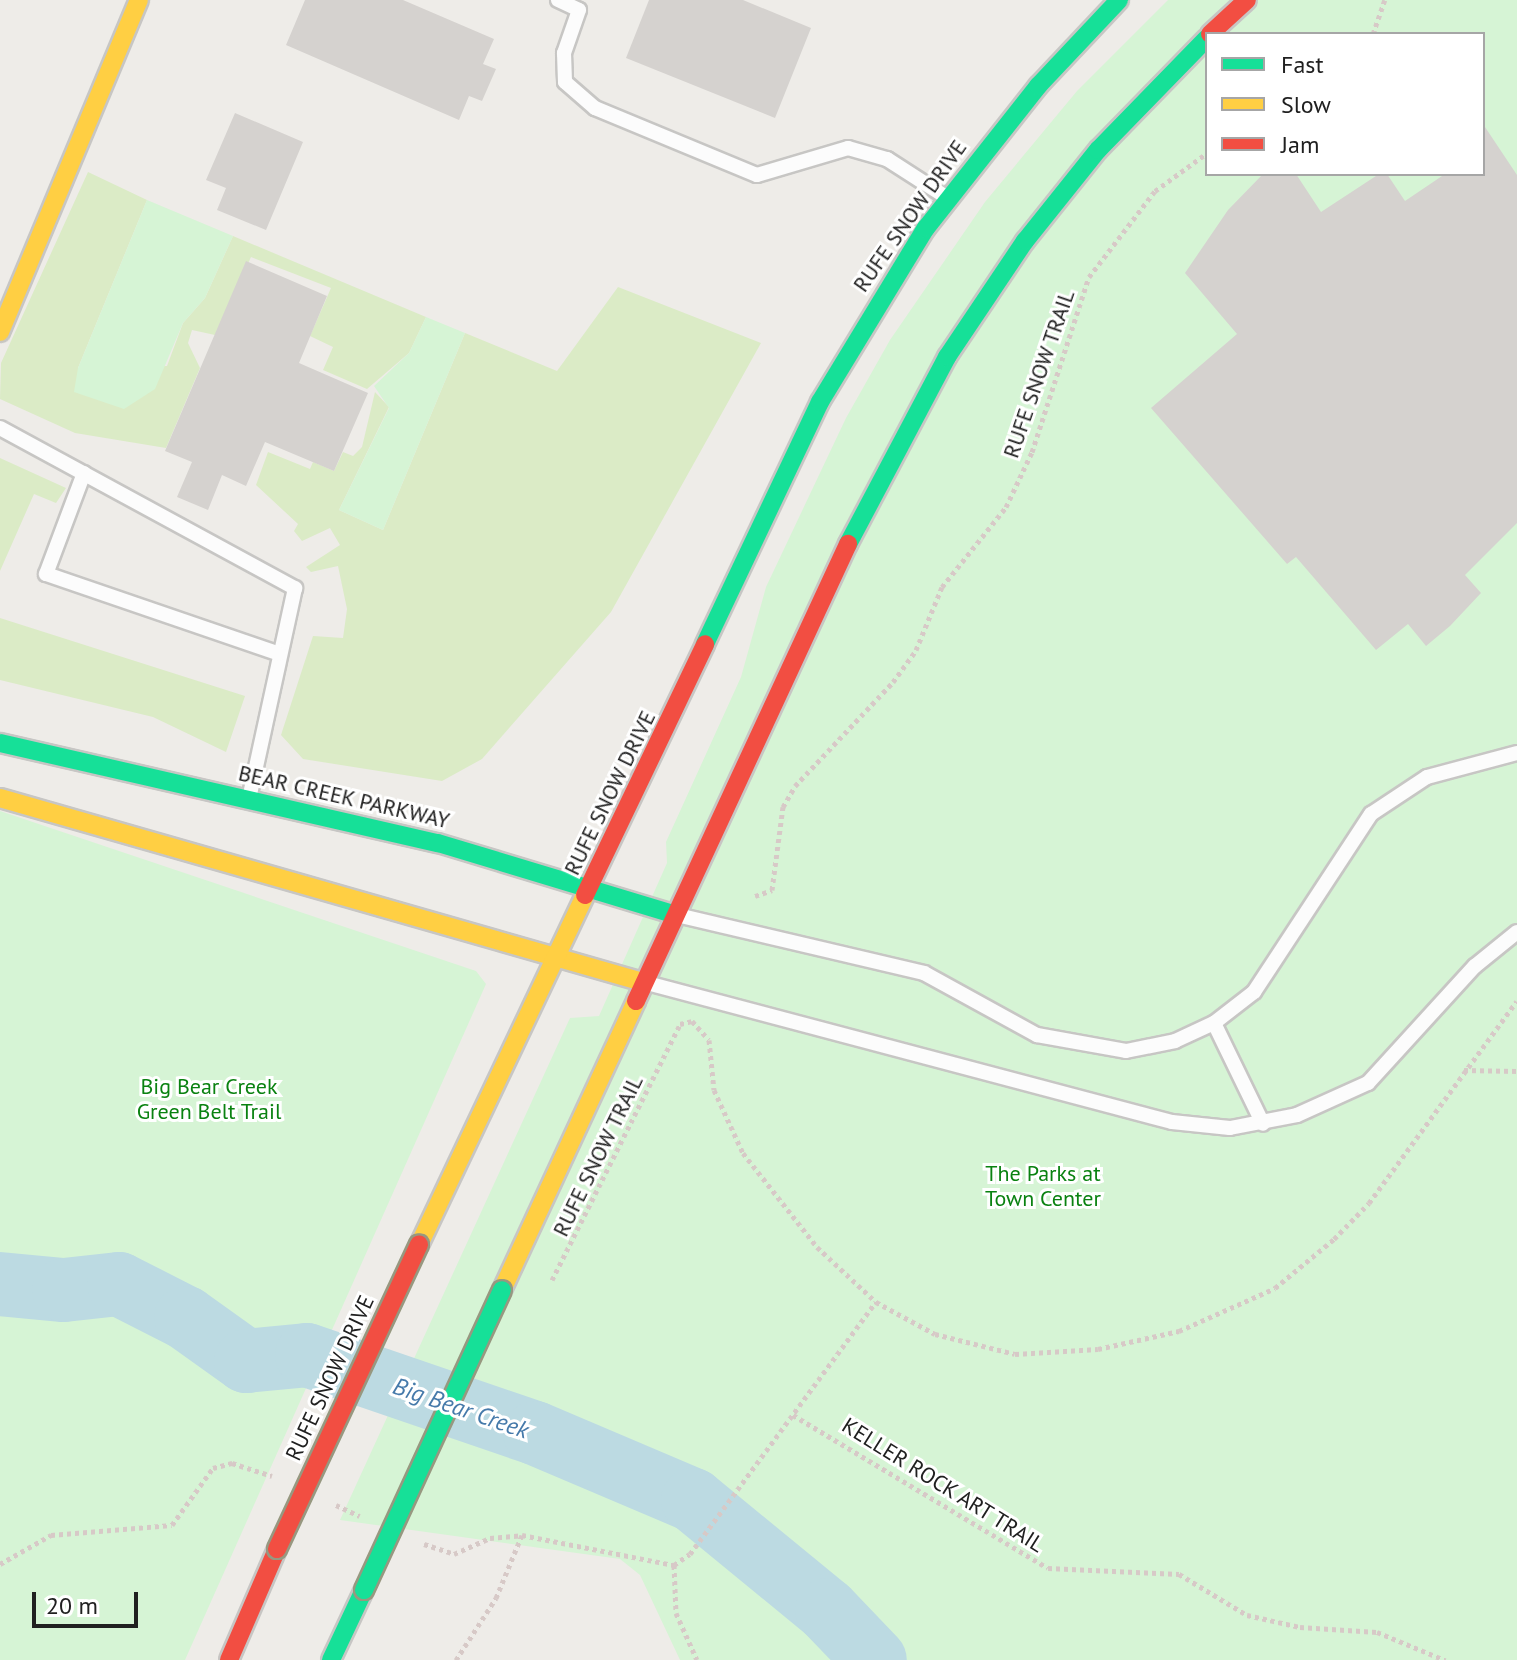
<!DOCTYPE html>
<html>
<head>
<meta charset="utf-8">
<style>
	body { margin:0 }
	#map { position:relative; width:1517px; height:1660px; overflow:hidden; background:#eeece8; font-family:"PT Sans",sans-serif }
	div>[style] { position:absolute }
	.grass>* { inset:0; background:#dbebc6 }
	.park>* { inset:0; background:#d6f4d5 }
	.river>* { height:64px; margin:-32px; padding:0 32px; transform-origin:32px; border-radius:32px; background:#bcdae2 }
	.building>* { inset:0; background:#d5d2cf }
	.path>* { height:5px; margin-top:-2.5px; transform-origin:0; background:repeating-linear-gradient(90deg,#d7c9c7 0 4px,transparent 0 8px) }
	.roads { filter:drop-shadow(2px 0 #c7c6c4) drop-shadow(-2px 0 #c7c6c4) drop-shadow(0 2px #c7c6c4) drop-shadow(0 -2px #c7c6c4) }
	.lane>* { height:14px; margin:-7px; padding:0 7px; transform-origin:7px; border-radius:7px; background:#fcfcfc }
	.fast>* { height:18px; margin:-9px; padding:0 9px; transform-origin:9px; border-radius:9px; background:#16e098 }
	.slow>* { height:18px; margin:-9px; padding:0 9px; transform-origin:9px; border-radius:9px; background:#ffcf43 }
	.jam>* { height:18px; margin:-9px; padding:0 9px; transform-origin:9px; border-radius:9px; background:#f24e42 }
	.bridges { filter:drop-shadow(2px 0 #979880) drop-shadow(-2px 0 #979880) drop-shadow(0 2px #979880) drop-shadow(0 -2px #979880) }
	.fast-bridge>* { height:18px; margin:-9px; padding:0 9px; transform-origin:9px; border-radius:9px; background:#16e098 }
	.jam-bridge>* { height:18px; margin:-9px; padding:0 9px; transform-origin:9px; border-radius:9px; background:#f24e42 }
	span { translate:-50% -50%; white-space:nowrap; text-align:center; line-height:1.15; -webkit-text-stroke:6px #fff; paint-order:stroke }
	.street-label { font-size:22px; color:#202020 }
	.park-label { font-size:22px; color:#0a8211 }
	.water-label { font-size:24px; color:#467aaa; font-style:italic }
	.legend { position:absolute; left:1205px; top:32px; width:280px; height:144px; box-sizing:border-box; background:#fff; border:2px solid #a6a6a6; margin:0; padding:10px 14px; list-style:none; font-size:24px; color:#202020 }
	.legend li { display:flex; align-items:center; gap:16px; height:40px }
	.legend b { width:40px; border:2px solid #a6a6a6 }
	.scale { position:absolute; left:32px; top:1592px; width:106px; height:36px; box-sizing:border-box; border:4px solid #202020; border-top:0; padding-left:10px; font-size:24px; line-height:28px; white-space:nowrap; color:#202020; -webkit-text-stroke:6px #fff; paint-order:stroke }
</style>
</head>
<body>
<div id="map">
	<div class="grass">
		<div style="clip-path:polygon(88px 172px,147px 200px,78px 368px,167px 366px,183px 323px,205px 298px,233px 236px,426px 317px,409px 353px,367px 389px,323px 370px,333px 347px,310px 336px,331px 288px,251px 257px,215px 335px,192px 330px,188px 343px,200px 368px,166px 448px,75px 433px,0 399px,1px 363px)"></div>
		<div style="clip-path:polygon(618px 287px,761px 343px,611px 612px,482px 759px,442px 781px,303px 759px,281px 735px,313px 636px,343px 638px,347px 609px,338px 566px,311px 572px,306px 567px,340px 545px,330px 528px,302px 541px,294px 531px,298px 524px,256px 485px,268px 452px,310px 469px,313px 462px,334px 471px,343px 452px,353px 456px,362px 447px,375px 392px,389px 407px,339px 510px,383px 530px,465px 333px,557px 371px)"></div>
		<div style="clip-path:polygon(0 458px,66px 488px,56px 503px,34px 494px,0 571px)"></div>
		<div style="clip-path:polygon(0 618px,245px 696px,226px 752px,153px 717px,0 680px)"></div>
	</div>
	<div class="park">
		<div style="clip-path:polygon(evenodd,1168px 0,1517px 0,1517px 1660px,680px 1660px,640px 1575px,620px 1559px,340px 1520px,570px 1018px,599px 1016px,667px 863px,666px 842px,741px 677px,766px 587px,846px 418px,890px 340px,985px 202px,1077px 91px,1168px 0,1207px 34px,1483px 34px,1483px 174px,1207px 174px,1207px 34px)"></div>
		<div style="clip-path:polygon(147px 200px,233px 236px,205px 298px,183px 323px,155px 389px,124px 409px,74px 392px,78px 368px)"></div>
		<div style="clip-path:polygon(426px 317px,465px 333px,383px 530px,339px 510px,389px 408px,374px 386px,409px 353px)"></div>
		<div style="clip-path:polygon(0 811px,476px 971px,486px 984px,185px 1660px,0 1660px)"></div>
	</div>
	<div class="river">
		<div style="left:0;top:1284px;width:64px;rotate:5.4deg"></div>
		<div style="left:64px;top:1290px;width:55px;rotate:-6.2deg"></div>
		<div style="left:119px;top:1284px;width:75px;rotate:26.9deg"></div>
		<div style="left:186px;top:1318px;width:74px;rotate:35.6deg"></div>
		<div style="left:246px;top:1361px;width:61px;rotate:-5.6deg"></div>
		<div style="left:307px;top:1355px;width:241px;rotate:18.9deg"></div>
		<div style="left:535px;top:1433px;width:172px;rotate:23deg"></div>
		<div style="left:693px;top:1500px;width:173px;rotate:39.4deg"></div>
		<div style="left:827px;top:1610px;width:69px;rotate:46.2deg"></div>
	</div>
	<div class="building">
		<div style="clip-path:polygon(305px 0,403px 0,494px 39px,483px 64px,496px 69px,482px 101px,469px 96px,459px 120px,286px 45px)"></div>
		<div style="clip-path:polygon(649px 0,743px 0,811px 28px,775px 118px,626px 58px)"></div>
		<div style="clip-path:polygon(235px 113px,303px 142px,266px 230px,217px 210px,226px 188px,206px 180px)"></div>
		<div style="clip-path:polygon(1483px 124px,1517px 175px,1517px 523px,1465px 575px,1481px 593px,1450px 626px,1426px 646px,1408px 624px,1376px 650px,1296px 557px,1287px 564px,1151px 408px,1237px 334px,1185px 273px,1228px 210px,1263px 174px,1296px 174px,1321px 212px,1379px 174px,1387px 174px,1405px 201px,1445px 174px,1483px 174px)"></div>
		<div style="clip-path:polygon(246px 261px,327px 296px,299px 363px,368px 393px,334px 471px,265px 442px,246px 486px,222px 475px,208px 510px,177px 497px,192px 462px,165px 451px)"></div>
	</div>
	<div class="path">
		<div style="left:1373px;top:34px;width:36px;rotate:-71deg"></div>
		<div style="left:755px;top:896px;width:18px;rotate:-19deg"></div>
		<div style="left:772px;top:890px;width:84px;rotate:-82.5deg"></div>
		<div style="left:783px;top:807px;width:24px;rotate:-60deg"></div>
		<div style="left:795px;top:786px;width:143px;rotate:-46.7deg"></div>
		<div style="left:893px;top:682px;width:39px;rotate:-54deg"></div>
		<div style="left:916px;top:650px;width:68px;rotate:-67.6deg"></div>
		<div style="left:942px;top:587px;width:102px;rotate:-51.3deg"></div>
		<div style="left:1006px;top:507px;width:61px;rotate:-64.7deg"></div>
		<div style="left:1032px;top:452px;width:184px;rotate:-72deg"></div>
		<div style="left:1089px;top:277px;width:108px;rotate:-52.5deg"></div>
		<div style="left:1155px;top:191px;width:64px;rotate:-36.2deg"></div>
		<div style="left:1464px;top:1070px;width:53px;rotate:1.1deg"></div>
		<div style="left:552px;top:1280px;width:286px;rotate:-63.4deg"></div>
		<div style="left:680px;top:1024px;width:12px;rotate:-14deg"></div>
		<div style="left:692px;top:1021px;width:25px;rotate:48deg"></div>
		<div style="left:709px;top:1040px;width:50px;rotate:84.3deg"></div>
		<div style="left:714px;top:1090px;width:69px;rotate:65.3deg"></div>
		<div style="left:743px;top:1153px;width:120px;rotate:51.8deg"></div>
		<div style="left:817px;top:1247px;width:81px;rotate:43deg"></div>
		<div style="left:876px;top:1302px;width:67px;rotate:28.5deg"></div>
		<div style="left:935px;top:1334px;width:82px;rotate:14deg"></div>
		<div style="left:1015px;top:1354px;width:83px;rotate:-3.4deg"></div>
		<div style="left:1098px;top:1349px;width:83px;rotate:-12.5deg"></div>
		<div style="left:1179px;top:1331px;width:105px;rotate:-24.1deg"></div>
		<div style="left:1275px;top:1288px;width:77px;rotate:-39.7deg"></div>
		<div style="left:1334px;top:1239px;width:50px;rotate:-45.8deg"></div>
		<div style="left:1369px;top:1203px;width:250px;rotate:-53.8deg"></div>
		<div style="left:793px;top:1415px;width:297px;rotate:31deg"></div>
		<div style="left:1048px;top:1568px;width:131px;rotate:2.6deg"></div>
		<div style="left:1179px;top:1574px;width:79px;rotate:31.1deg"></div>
		<div style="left:1247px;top:1615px;width:54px;rotate:12.8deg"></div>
		<div style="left:1300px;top:1627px;width:77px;rotate:3.7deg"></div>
		<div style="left:1377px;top:1632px;width:74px;rotate:22.4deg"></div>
		<div style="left:336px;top:1505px;width:26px;rotate:25deg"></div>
		<div style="left:424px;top:1544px;width:32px;rotate:18deg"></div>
		<div style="left:454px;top:1554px;width:39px;rotate:-24deg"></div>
		<div style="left:490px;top:1538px;width:32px;rotate:-5deg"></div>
		<div style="left:522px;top:1535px;width:155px;rotate:11.2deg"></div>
		<div style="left:674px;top:1565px;width:48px;rotate:87.6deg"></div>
		<div style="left:676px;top:1613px;width:51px;rotate:65.9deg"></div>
		<div style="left:0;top:1564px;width:59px;rotate:-29.6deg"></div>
		<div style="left:51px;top:1535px;width:121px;rotate:-4.7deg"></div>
		<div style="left:172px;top:1525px;width:70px;rotate:-54.3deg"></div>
		<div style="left:213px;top:1468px;width:20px;rotate:-15deg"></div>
		<div style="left:232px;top:1463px;width:42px;rotate:18deg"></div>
		<div style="left:674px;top:1565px;width:19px;rotate:-35deg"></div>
		<div style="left:690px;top:1554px;width:313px;rotate:-53.6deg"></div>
		<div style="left:456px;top:1660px;width:74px;rotate:-57.2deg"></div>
		<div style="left:496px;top:1598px;width:68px;rotate:-67.6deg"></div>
	</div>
	<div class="roads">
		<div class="lane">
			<div style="left:558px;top:0;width:23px;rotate:25deg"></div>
			<div style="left:579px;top:10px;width:46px;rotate:109.2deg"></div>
			<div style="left:564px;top:53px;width:29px;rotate:88deg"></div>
			<div style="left:565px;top:82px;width:40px;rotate:41deg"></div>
			<div style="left:595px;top:108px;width:175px;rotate:22.5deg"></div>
			<div style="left:757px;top:175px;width:95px;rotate:-16.5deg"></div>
			<div style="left:848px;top:148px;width:41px;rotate:15.8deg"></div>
			<div style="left:887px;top:159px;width:70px;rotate:32.8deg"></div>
			<div style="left:0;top:428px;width:336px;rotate:28.5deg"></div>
			<div style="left:295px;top:588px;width:216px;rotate:102.3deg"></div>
			<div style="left:84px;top:473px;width:108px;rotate:110.6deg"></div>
			<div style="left:46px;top:574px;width:246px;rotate:18.9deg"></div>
			<div style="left:677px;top:915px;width:254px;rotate:13.2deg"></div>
			<div style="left:924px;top:973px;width:129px;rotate:28.8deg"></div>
			<div style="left:1037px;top:1035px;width:90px;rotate:10.2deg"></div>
			<div style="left:1126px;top:1051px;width:50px;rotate:-11.5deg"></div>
			<div style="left:1175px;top:1041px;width:43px;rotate:-24.8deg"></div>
			<div style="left:1214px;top:1023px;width:51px;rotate:-37.8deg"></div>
			<div style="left:1254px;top:992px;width:213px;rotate:-56.7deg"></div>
			<div style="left:1371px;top:814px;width:67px;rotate:-33.5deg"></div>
			<div style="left:1427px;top:777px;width:93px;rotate:-14.9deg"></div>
			<div style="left:647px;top:983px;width:543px;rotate:14.83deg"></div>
			<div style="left:1172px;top:1122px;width:58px;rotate:5.9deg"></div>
			<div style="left:1230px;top:1128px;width:68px;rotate:-11deg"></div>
			<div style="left:1297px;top:1115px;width:78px;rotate:-24.3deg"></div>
			<div style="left:1368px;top:1083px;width:159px;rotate:-47.6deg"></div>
			<div style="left:1475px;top:966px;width:54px;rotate:-39deg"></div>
			<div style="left:1214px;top:1023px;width:112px;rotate:64.1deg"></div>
		</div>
		<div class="fast">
			<div style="left:848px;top:544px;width:212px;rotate:-62.1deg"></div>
			<div style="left:947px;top:357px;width:140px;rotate:-56.1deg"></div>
			<div style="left:1025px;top:241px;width:117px;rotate:-51.3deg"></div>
			<div style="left:1098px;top:150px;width:156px;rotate:-45.8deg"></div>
			<div style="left:705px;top:644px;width:268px;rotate:-64.6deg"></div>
			<div style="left:820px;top:402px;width:204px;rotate:-58.7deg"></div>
			<div style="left:926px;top:228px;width:181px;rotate:-51.7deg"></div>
			<div style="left:1038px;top:86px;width:118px;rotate:-46.7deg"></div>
			<div style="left:0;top:743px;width:449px;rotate:12.9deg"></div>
			<div style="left:438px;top:843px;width:245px;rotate:16.8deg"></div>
			<div style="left:331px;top:1660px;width:77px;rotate:-64.8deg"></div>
		</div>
		<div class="slow">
			<div style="left:0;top:332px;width:360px;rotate:-67.3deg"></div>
			<div style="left:0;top:798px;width:669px;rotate:15.97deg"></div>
			<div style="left:419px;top:1245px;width:387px;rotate:-64.6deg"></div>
			<div style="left:502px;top:1290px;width:319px;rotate:-65.1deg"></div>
		</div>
		<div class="jam">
			<div style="left:1210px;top:34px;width:50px;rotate:-42.6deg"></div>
			<div style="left:585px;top:895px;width:278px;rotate:-64.4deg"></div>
			<div style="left:636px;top:1001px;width:504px;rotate:-65.11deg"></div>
			<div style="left:229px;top:1660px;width:121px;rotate:-66.6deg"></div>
		</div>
	</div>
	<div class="bridges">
		<div class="fast-bridge">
			<div style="left:364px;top:1590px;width:330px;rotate:-65.3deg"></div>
		</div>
		<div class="jam-bridge">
			<div style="left:277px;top:1549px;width:336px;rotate:-65deg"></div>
		</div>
	</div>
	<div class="street-label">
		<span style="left:910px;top:216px;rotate:-55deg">RUFE SNOW DRIVE</span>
		<span style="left:1039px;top:374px;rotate:-71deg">RUFE SNOW TRAIL</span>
		<span style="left:610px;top:793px;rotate:-64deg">RUFE SNOW DRIVE</span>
		<span style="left:344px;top:797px;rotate:13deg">BEAR CREEK PARKWAY</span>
		<span style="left:598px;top:1156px;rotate:-64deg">RUFE SNOW TRAIL</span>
		<span style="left:330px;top:1378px;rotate:-65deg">RUFE SNOW DRIVE</span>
		<span style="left:943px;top:1485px;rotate:32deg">KELLER ROCK ART TRAIL</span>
	</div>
	<div class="park-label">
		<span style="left:209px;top:1099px">Big Bear Creek<br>Green Belt Trail</span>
		<span style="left:1043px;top:1186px">The Parks at<br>Town Center</span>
	</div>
	<div class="water-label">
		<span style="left:461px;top:1408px;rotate:19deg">Big Bear Creek</span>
	</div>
	<ul class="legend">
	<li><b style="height:10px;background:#16e098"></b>Fast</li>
	<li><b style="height:10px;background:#ffcf43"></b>Slow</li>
	<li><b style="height:10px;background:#f24e42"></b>Jam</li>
	</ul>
	<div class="scale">20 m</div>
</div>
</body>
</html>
